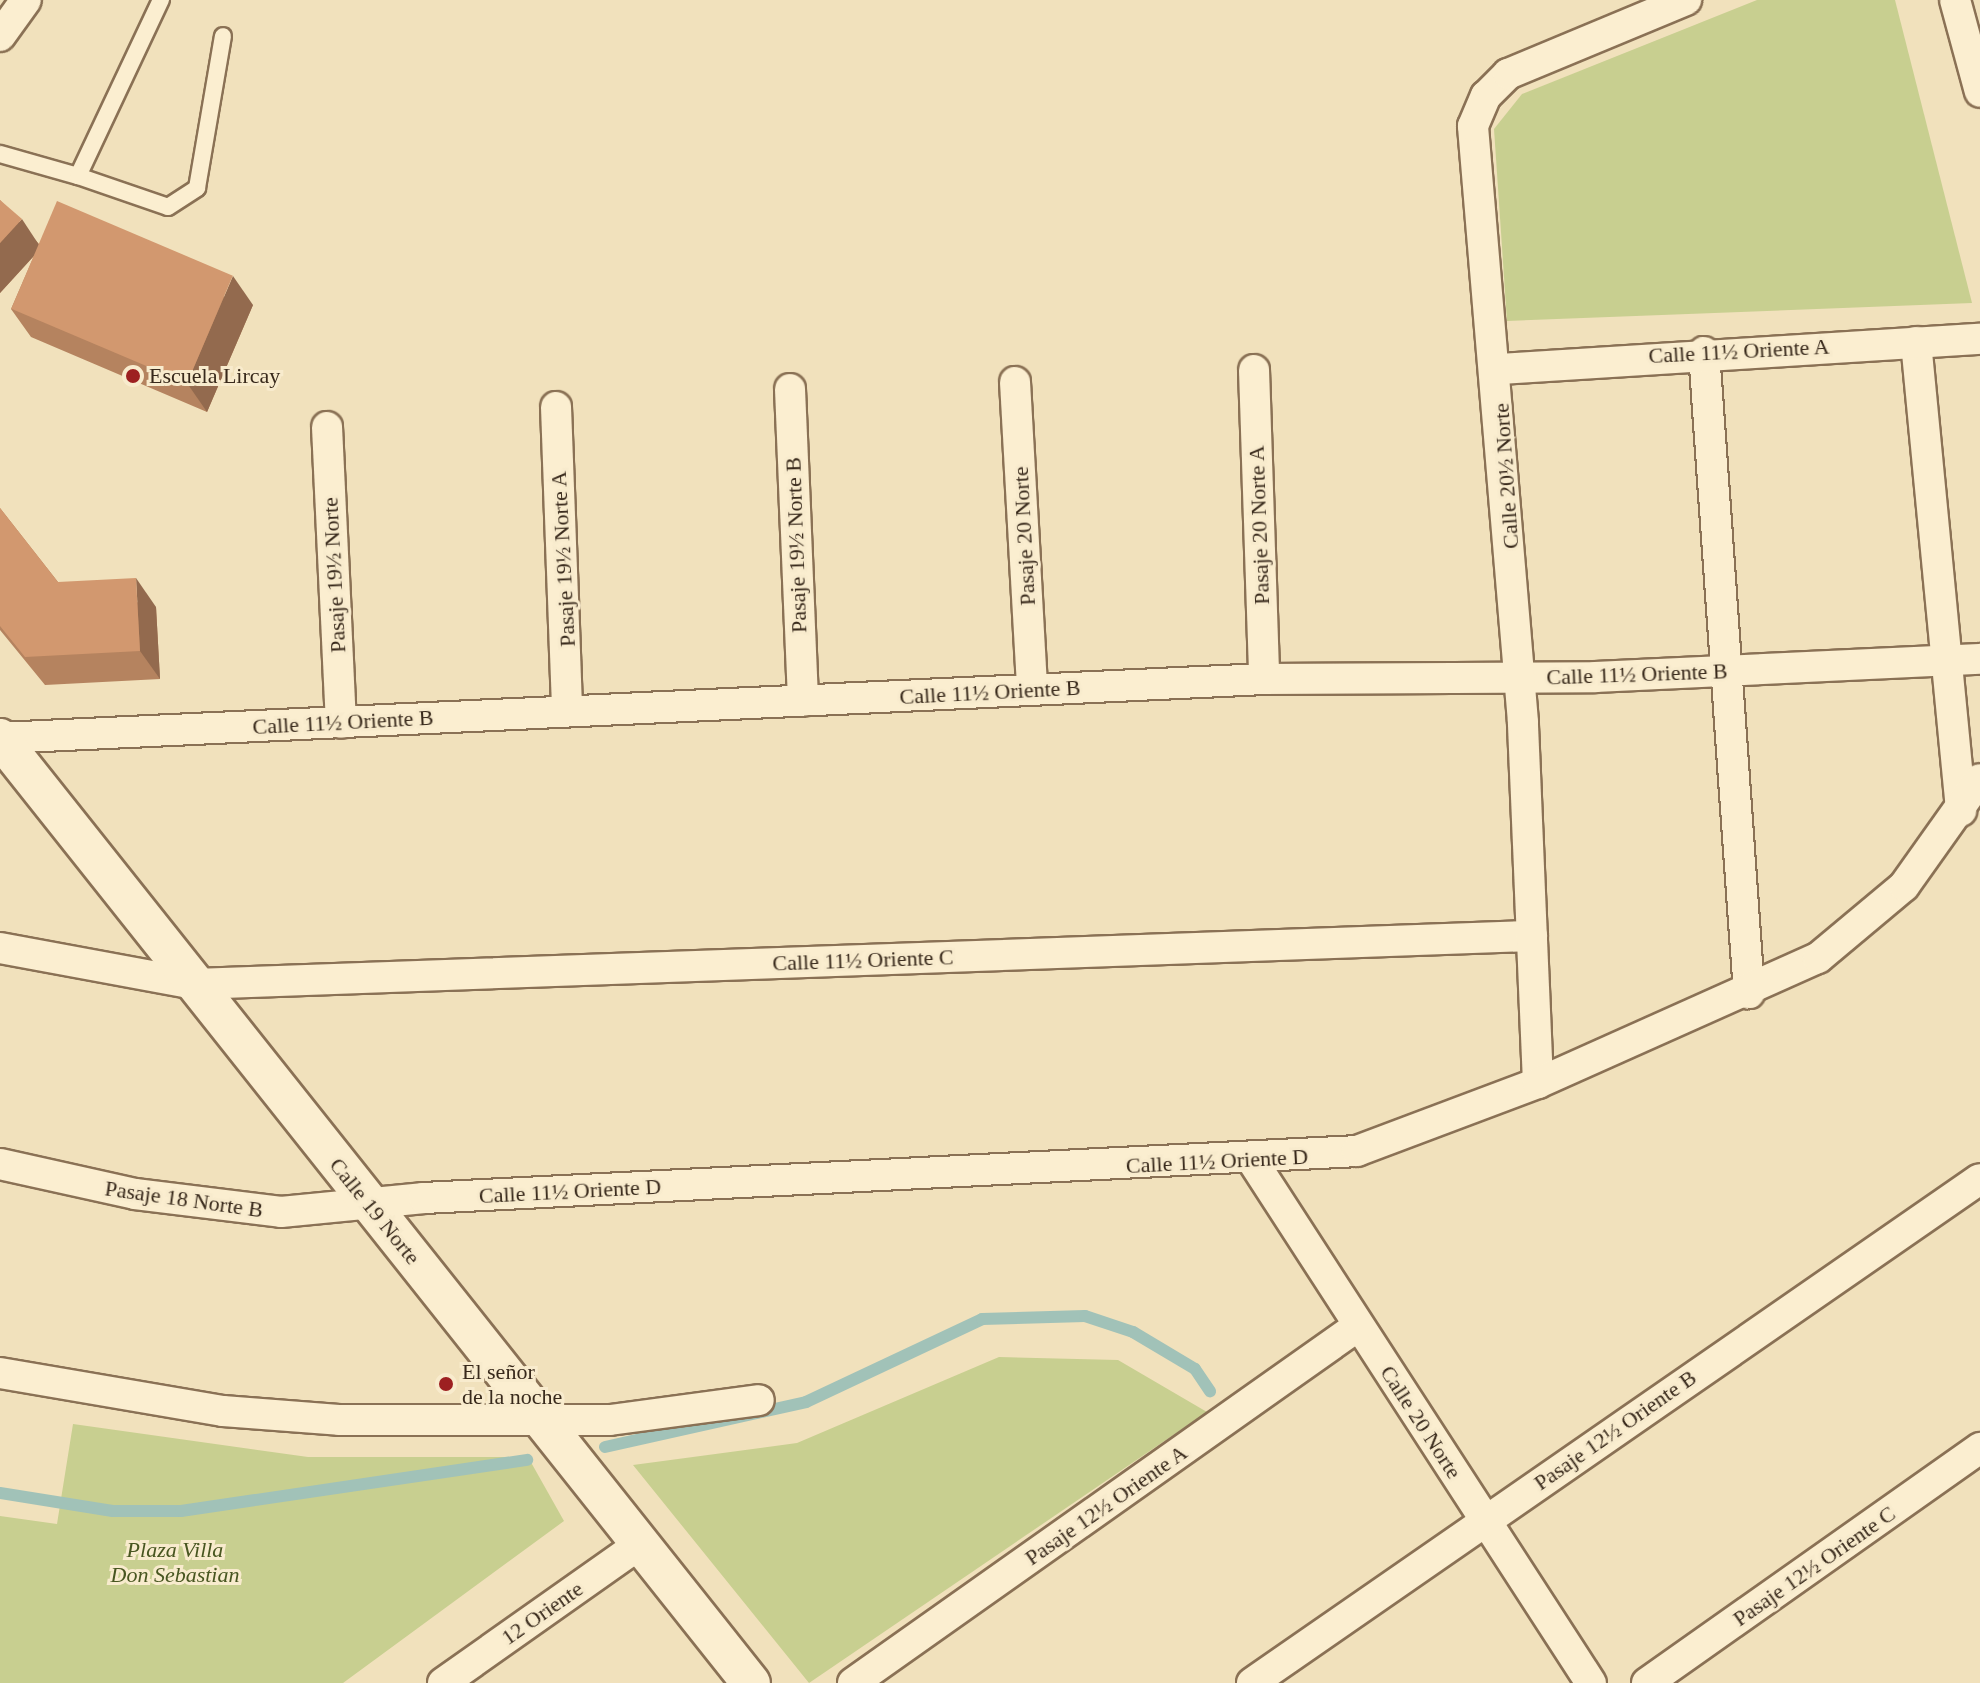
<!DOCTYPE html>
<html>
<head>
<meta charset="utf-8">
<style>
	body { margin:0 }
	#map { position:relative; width:1980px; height:1683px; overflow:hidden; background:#f1e1bc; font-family:"Times New Roman",serif }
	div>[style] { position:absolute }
	.green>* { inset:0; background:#c8cf90 }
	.stream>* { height:12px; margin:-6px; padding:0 6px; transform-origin:6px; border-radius:6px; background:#a1c2b8 }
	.roads { filter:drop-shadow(2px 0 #8a7155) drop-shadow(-2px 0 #8a7155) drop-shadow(0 2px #8a7155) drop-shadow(0 -2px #8a7155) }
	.service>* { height:16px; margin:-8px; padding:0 8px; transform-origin:8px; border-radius:8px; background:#fbeed0 }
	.minor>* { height:30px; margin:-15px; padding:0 15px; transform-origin:15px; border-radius:15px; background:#fbeed0 }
	.tertiary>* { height:38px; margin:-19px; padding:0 19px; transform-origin:19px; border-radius:19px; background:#fbeed0 }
	.wall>* { inset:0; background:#b5835f }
	.shaded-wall>* { inset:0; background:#936a4e }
	.building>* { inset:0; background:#d2986f; transform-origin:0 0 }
	.dots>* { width:22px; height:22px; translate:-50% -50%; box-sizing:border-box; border:4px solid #f8ebcd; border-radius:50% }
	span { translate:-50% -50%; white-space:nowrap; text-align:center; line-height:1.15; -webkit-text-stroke:6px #f8ebcd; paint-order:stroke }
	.street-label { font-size:22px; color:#38291b }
	.poi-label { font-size:22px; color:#38291b }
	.left { translate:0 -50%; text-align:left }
	.park-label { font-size:22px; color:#485620; font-style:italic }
</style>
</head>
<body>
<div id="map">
	<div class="green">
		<div style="clip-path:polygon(1757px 0,1895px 0,1972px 303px,1507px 321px,1494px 129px,1522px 94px)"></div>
		<div style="clip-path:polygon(999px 1357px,1118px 1360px,1207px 1412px,809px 1683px,633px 1465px,797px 1443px)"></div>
		<div style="clip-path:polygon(73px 1424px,308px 1457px,528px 1457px,564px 1521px,343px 1683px,0 1683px,0 1516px,57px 1524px)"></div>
	</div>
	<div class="stream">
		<div style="left:605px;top:1447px;width:206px;rotate:-12.6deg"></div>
		<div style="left:806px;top:1402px;width:195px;rotate:-25.2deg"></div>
		<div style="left:982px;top:1319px;width:103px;rotate:-1.7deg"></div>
		<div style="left:1085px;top:1316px;width:51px;rotate:18.4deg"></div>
		<div style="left:1133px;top:1332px;width:72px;rotate:30.8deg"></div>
		<div style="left:1195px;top:1369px;width:27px;rotate:56deg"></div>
		<div style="left:0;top:1493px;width:114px;rotate:9.1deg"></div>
		<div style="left:113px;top:1511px;width:68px"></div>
		<div style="left:181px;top:1511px;width:350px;rotate:-8.4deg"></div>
	</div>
	<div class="roads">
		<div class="service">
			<div style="left:0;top:154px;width:81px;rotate:15.8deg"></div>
			<div style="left:78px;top:176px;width:195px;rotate:-64.8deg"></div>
			<div style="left:78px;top:176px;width:95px;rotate:19deg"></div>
			<div style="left:168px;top:207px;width:35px;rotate:-33deg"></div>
			<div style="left:197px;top:188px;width:154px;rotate:-80.3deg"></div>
		</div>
		<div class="minor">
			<div style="left:1955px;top:0;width:95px;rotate:74.8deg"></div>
			<div style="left:0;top:36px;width:44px;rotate:-54.2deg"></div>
			<div style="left:1916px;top:342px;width:471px;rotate:84.5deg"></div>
			<div style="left:1704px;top:352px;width:643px;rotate:85.98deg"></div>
			<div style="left:1499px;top:369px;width:482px;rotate:-3.6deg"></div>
			<div style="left:1254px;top:370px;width:309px;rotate:88.1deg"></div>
			<div style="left:1015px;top:382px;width:307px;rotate:86.8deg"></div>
			<div style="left:790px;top:389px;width:312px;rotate:87.6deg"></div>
			<div style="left:556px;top:407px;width:304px;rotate:87.9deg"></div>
			<div style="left:327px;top:427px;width:296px;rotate:87.3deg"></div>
			<div style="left:0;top:738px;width:1265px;rotate:-2.67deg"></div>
			<div style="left:1264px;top:679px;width:331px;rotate:-0.3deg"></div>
			<div style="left:1595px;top:677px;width:385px;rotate:-2.7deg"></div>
			<div style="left:0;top:948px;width:198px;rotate:10.5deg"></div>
			<div style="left:195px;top:984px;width:1338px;rotate:-2.06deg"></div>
			<div style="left:1538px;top:1083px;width:361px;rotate:-92.4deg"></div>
			<div style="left:1523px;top:722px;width:598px;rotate:-94.8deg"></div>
			<div style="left:1473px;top:126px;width:33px;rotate:-67deg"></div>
			<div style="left:1486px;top:96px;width:31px;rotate:-45deg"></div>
			<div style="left:1508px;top:74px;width:193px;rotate:-22.6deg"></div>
			<div style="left:1252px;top:1160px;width:623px;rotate:57.05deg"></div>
			<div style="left:0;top:1164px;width:138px;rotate:12.5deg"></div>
			<div style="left:135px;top:1194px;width:147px;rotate:7deg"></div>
			<div style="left:281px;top:1212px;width:144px;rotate:-5.6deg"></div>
			<div style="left:424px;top:1198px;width:934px;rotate:-2.88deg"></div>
			<div style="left:1357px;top:1151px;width:193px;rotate:-20.6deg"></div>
			<div style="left:1538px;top:1083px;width:307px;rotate:-24.1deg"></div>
			<div style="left:1818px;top:958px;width:112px;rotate:-39.9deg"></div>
			<div style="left:1904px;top:886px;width:131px;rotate:-54.6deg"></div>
			<div style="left:0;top:1373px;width:226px;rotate:9.7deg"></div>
			<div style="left:223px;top:1411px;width:116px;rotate:4.4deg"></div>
			<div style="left:339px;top:1420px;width:271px"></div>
			<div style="left:610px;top:1420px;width:150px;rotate:-7.6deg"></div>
			<div style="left:443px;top:1683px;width:241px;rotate:-35.2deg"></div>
			<div style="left:853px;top:1683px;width:618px;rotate:-35.26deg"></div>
			<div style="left:1252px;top:1683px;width:885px;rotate:-34.7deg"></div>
			<div style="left:1647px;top:1683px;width:408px;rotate:-35.2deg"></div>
		</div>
		<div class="tertiary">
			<div style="left:0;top:738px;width:1207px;rotate:51.53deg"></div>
		</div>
	</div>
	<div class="wall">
		<div style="clip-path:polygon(0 200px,39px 244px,253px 305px,207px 412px,31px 337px,11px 309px,34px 256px,0 293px)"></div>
		<div style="clip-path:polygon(0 508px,58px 582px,156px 607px,160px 679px,45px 685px,0 630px)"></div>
	</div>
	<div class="shaded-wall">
		<div style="clip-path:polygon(22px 219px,41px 248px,0 293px,0 243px)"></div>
		<div style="clip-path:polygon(233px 276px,253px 305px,207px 412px,187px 383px)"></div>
		<div style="clip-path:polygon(136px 578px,156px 607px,160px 679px,140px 651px)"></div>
	</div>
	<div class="building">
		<div style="clip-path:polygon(0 200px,22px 219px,0 243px)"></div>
		<div style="left:57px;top:201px;width:191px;height:117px;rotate:23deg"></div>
		<div style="clip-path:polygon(0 508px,58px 582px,136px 578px,140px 651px,25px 657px,0 626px)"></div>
	</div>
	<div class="dots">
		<div style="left:133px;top:376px;background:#9d2021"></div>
		<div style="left:446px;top:1384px;background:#9d2021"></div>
	</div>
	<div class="street-label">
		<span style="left:1739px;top:351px;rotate:-3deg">Calle 11½ Oriente A</span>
		<span style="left:1506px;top:476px;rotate:-94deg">Calle 20½ Norte</span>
		<span style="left:1259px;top:525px;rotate:-92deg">Pasaje 20 Norte A</span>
		<span style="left:1024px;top:536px;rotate:-93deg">Pasaje 20 Norte</span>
		<span style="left:796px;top:545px;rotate:-92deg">Pasaje 19½ Norte B</span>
		<span style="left:563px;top:559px;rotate:-93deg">Pasaje 19½ Norte A</span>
		<span style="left:334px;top:575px;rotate:-93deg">Pasaje 19½ Norte</span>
		<span style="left:1637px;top:674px;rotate:-2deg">Calle 11½ Oriente B</span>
		<span style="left:990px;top:692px;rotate:-3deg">Calle 11½ Oriente B</span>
		<span style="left:343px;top:722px;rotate:-3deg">Calle 11½ Oriente B</span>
		<span style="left:863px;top:960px;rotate:-2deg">Calle 11½ Oriente C</span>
		<span style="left:1217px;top:1161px;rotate:-3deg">Calle 11½ Oriente D</span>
		<span style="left:570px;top:1191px;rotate:-3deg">Calle 11½ Oriente D</span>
		<span style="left:184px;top:1199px;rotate:8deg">Pasaje 18 Norte B</span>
		<span style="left:375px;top:1211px;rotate:51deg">Calle 19 Norte</span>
		<span style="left:1421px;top:1422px;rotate:57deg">Calle 20 Norte</span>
		<span style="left:1615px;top:1430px;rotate:-35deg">Pasaje 12½ Oriente B</span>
		<span style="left:1106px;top:1505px;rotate:-35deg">Pasaje 12½ Oriente A</span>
		<span style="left:1814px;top:1566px;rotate:-35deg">Pasaje 12½ Oriente C</span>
		<span style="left:542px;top:1613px;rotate:-35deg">12 Oriente</span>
	</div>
	<div class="poi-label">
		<span class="left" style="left:149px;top:376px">Escuela Lircay</span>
		<span class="left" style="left:462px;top:1384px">El señor<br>de la noche</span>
	</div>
	<div class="park-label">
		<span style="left:175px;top:1562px">Plaza Villa<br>Don Sebastian</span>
	</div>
</div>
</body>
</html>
